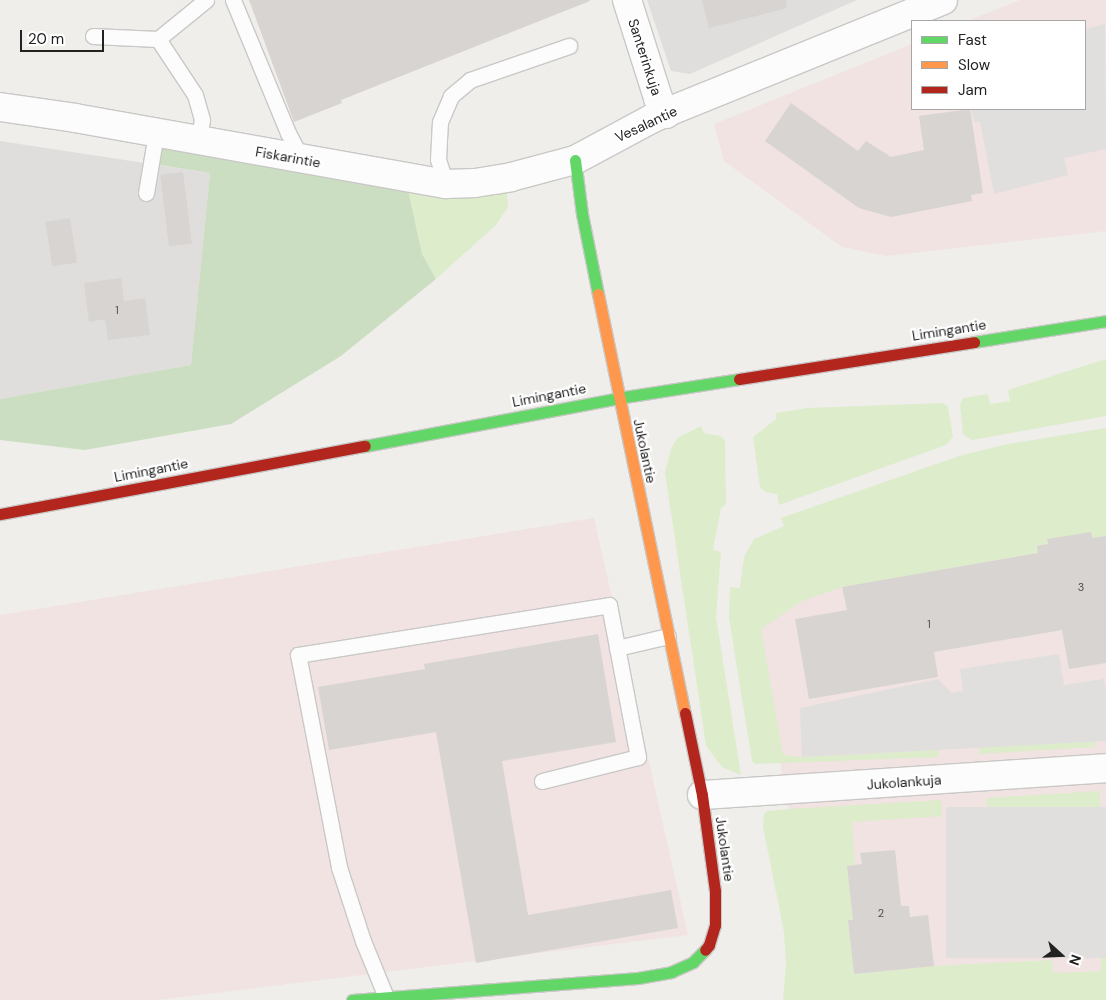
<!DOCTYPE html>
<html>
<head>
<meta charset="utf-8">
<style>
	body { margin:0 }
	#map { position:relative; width:1106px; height:1000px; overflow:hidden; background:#f0eeeb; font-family:"DM Sans",sans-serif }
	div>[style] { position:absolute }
	.residential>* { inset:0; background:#dfdedc }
	.commercial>* { inset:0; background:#f1e3e1 }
	.grass>* { inset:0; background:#ddeccb }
	.forest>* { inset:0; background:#cbdec1 }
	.parking>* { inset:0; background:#e0dfde; transform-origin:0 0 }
	.building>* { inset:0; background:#d7d4d2; transform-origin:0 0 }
	.roads { filter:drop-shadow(1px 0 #c9c8c7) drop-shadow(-1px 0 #c9c8c7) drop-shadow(0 1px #c9c8c7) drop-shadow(0 -1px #c9c8c7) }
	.lane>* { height:15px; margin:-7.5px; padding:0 7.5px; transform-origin:7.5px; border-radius:7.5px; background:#fdfcfc }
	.street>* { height:28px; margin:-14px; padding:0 14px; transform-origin:14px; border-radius:14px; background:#fdfcfc }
	.fast>* { height:11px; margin:-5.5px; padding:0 5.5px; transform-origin:5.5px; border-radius:5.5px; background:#63d668 }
	.slow>* { height:11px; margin:-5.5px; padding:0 5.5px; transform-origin:5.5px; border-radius:5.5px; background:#ff974d }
	.jam>* { height:11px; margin:-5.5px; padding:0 5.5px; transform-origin:5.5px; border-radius:5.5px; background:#b3261e }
	span { translate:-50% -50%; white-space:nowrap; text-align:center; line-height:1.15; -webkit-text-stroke:4.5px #fff; paint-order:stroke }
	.number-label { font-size:11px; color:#4f4e4e }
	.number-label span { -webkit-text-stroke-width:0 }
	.street-label { font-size:14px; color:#222 }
	.legend { position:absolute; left:911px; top:20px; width:175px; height:90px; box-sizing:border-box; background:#fff; border:1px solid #a7a7a7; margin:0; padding:6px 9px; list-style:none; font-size:15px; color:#222 }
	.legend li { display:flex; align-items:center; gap:10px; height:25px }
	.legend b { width:25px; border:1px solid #a7a7a7 }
	.north { position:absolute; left:1036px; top:930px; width:50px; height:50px; -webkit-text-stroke:4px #fff; paint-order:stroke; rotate:110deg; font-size:14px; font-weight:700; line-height:20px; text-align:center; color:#222 }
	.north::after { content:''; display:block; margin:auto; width:18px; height:22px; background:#222; clip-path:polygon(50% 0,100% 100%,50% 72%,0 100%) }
	.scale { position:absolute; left:20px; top:30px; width:84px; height:22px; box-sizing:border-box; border:2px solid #222; border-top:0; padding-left:6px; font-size:15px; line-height:18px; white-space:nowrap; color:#222; -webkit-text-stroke:4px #fff; paint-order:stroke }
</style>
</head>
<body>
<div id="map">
	<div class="residential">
		<div style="clip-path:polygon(647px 0,857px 0,690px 74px,671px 71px)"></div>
		<div style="clip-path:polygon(0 141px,210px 173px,191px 365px,0 399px)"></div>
	</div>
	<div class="commercial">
		<div style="clip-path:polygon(1020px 0,1106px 0,1106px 231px,886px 256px,842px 247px,724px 161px,714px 124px,912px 44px,912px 109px,1085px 109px,1085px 21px,967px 21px)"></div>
		<div style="clip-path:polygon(1106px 484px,1106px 973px,840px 989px,789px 809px,754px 625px,905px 511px)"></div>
		<div style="clip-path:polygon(594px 518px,688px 935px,158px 1000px,0 1000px,0 615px)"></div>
	</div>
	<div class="grass">
		<div style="clip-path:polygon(408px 190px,477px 195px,507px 192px,508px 207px,496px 225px,436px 279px,422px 254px)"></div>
		<div style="clip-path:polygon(1106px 359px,1106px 416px,972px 440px,963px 434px,960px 405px,963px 398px,988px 394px,990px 404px,1010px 401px,1008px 390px)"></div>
		<div style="clip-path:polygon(942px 403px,948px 406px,953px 437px,946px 445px,779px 505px,777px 494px,766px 492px,760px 488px,753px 437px,776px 419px,776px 413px,808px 408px)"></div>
		<div style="clip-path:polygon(701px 426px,704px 433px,720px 436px,725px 440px,726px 504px,721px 508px,713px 550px,721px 552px,716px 617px,741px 775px,722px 767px,706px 746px,665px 473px,671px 449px,677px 438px)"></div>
		<div style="clip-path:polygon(1106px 428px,1106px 543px,1105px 536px,1092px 538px,1091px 532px,1048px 539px,1048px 544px,1037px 546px,1038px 553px,842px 587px,802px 601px,761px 629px,783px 755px,802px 757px,938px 750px,939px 757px,755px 764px,752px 761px,729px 618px,730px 587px,740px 588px,744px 557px,754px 539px,784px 526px,781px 518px,962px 455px,1008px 444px)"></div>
		<div style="clip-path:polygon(1093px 728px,1095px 747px,979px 754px,979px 747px,1088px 741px)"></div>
		<div style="clip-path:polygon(1100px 791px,1100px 808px,993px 814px,986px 802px,987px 798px)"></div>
		<div style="clip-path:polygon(941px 800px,942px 816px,852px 822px,855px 865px,847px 866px,853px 920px,848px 920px,854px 974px,934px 966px,1052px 960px,1053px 973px,1101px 971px,1101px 958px,1106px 958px,1106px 1000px,783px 1000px,786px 964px,784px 932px,763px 827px,764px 814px,768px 811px,789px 809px)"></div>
	</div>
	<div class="forest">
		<div style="clip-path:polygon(163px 145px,408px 190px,422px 254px,436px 279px,341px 356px,231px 424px,85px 450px,0 440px,0 399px,191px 365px,210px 173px,160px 165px)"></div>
	</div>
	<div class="parking">
		<div style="clip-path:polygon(1105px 24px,1106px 149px,1064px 158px,1068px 175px,994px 194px,980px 122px,974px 122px,971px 109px,1085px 109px,1085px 29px)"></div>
		<div style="clip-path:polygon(1059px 654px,1064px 685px,1104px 679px,1106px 694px,1106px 741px,802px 757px,800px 708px,938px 679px,952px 693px,963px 691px,960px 669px)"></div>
		<div style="left:1106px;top:807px;width:151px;height:160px;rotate:90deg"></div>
	</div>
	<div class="building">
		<div style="clip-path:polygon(249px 0,589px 0,590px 1px,341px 100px,342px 103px,294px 122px)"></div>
		<div style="clip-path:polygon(702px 0,786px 0,787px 8px,709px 28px)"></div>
		<div style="clip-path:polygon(791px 103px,858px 151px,866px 141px,891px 157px,924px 150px,919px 116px,970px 109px,983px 193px,971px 195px,972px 201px,891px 217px,859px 208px,765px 141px)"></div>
		<div style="left:183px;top:172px;width:72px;height:23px;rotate:83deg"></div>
		<div style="left:70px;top:218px;width:45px;height:25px;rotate:81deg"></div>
		<div style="clip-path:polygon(121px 278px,124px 301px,145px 298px,150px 335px,108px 340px,105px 319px,89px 322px,84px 283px)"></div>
		<div style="clip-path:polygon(1091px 532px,1092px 538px,1106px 536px,1106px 663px,1069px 669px,1062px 630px,934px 652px,938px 677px,809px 699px,795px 619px,847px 610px,842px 587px,1038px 553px,1037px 546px,1048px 544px,1047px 539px)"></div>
		<div style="clip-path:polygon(598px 634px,616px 742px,502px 761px,528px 915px,671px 890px,678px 928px,476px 963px,436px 732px,329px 750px,318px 687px,425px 669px,424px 664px)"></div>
		<div style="clip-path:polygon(895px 850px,901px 906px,909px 906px,910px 917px,928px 915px,934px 966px,854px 974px,848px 920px,853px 920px,847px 866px,862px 864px,860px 853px)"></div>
	</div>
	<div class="roads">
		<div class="lane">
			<div style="left:233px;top:0;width:144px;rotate:67.5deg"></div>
			<div style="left:288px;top:133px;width:30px;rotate:62deg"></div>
			<div style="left:93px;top:36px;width:65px;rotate:2.6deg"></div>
			<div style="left:158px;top:39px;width:62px;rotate:-39.1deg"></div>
			<div style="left:158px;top:39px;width:67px;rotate:56.5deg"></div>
			<div style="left:195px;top:95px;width:26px;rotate:74deg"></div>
			<div style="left:202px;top:120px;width:21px;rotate:101deg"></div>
			<div style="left:446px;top:184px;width:26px;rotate:-108deg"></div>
			<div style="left:438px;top:159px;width:37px;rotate:-87deg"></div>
			<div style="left:440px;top:122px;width:28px;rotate:-67deg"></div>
			<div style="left:451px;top:96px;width:25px;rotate:-40deg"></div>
			<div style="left:470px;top:80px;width:105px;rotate:-19deg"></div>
			<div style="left:146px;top:193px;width:61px;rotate:-80.5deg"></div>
			<div style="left:617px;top:648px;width:52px;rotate:-13.2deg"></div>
			<div style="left:386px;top:997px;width:61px;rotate:-112.3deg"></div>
			<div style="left:363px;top:941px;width:78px;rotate:-108deg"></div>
			<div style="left:339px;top:867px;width:216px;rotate:-100.9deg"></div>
			<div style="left:298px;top:655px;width:315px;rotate:-9.1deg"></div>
			<div style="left:609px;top:605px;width:155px;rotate:79.2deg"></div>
			<div style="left:638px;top:757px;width:99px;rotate:166deg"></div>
		</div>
		<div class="street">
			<div style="left:627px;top:0;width:103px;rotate:72.4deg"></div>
			<div style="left:658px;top:98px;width:18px;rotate:63deg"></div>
			<div style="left:0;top:107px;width:76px;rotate:8.3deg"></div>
			<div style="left:75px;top:118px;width:377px;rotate:10.1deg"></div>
			<div style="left:446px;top:184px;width:29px;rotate:-2deg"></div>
			<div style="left:475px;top:183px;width:36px;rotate:-9deg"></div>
			<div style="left:511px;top:177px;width:66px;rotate:-14.9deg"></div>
			<div style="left:575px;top:160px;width:89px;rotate:-28.3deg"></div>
			<div style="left:653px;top:118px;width:313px;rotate:-22.1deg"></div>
			<div style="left:702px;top:795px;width:405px;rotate:-3.8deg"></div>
		</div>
		<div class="fast">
			<div style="left:575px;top:160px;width:54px;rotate:82.6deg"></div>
			<div style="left:582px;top:214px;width:82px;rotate:78.7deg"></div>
			<div style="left:974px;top:342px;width:134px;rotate:-9deg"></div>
			<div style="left:365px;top:446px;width:258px;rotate:-10.7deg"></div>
			<div style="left:618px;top:398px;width:122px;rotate:-8.9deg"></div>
			<div style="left:352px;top:1000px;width:287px;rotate:-4.4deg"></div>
			<div style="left:638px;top:978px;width:34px;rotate:-10deg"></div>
			<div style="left:671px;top:972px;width:24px;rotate:-24deg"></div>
			<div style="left:693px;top:962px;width:17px;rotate:-45deg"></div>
		</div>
		<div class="slow">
			<div style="left:598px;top:294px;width:428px;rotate:78.3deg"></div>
		</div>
		<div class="jam">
			<div style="left:739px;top:379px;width:238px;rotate:-8.9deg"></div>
			<div style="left:0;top:514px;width:371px;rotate:-10.6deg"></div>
			<div style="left:685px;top:713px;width:84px;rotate:78.3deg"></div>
			<div style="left:702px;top:795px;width:97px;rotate:82.3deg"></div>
			<div style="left:715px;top:891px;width:34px;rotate:90deg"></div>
			<div style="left:715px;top:925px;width:21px;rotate:107deg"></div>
			<div style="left:709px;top:945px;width:6px;rotate:129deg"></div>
		</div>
	</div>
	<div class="number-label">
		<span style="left:117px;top:310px">1</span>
		<span style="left:1081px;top:587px">3</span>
		<span style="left:929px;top:624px">1</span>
		<span style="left:881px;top:913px">2</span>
	</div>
	<div class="street-label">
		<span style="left:645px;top:57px;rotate:72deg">Santerinkuja</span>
		<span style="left:646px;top:124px;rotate:-25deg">Vesalantie</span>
		<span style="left:288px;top:157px;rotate:10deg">Fiskarintie</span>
		<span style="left:949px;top:330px;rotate:-9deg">Limingantie</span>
		<span style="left:549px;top:395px;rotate:-11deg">Limingantie</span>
		<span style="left:645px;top:451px;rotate:78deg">Jukolantie</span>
		<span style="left:151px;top:470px;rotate:-11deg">Limingantie</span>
		<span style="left:904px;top:782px;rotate:-4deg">Jukolankuja</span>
		<span style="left:725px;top:849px;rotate:82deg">Jukolantie</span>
	</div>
	<ul class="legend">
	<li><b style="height:6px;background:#63d668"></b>Fast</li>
	<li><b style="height:6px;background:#ff974d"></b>Slow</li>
	<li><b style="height:6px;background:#b3261e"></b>Jam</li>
	</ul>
	<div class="north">N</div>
	<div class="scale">20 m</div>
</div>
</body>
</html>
